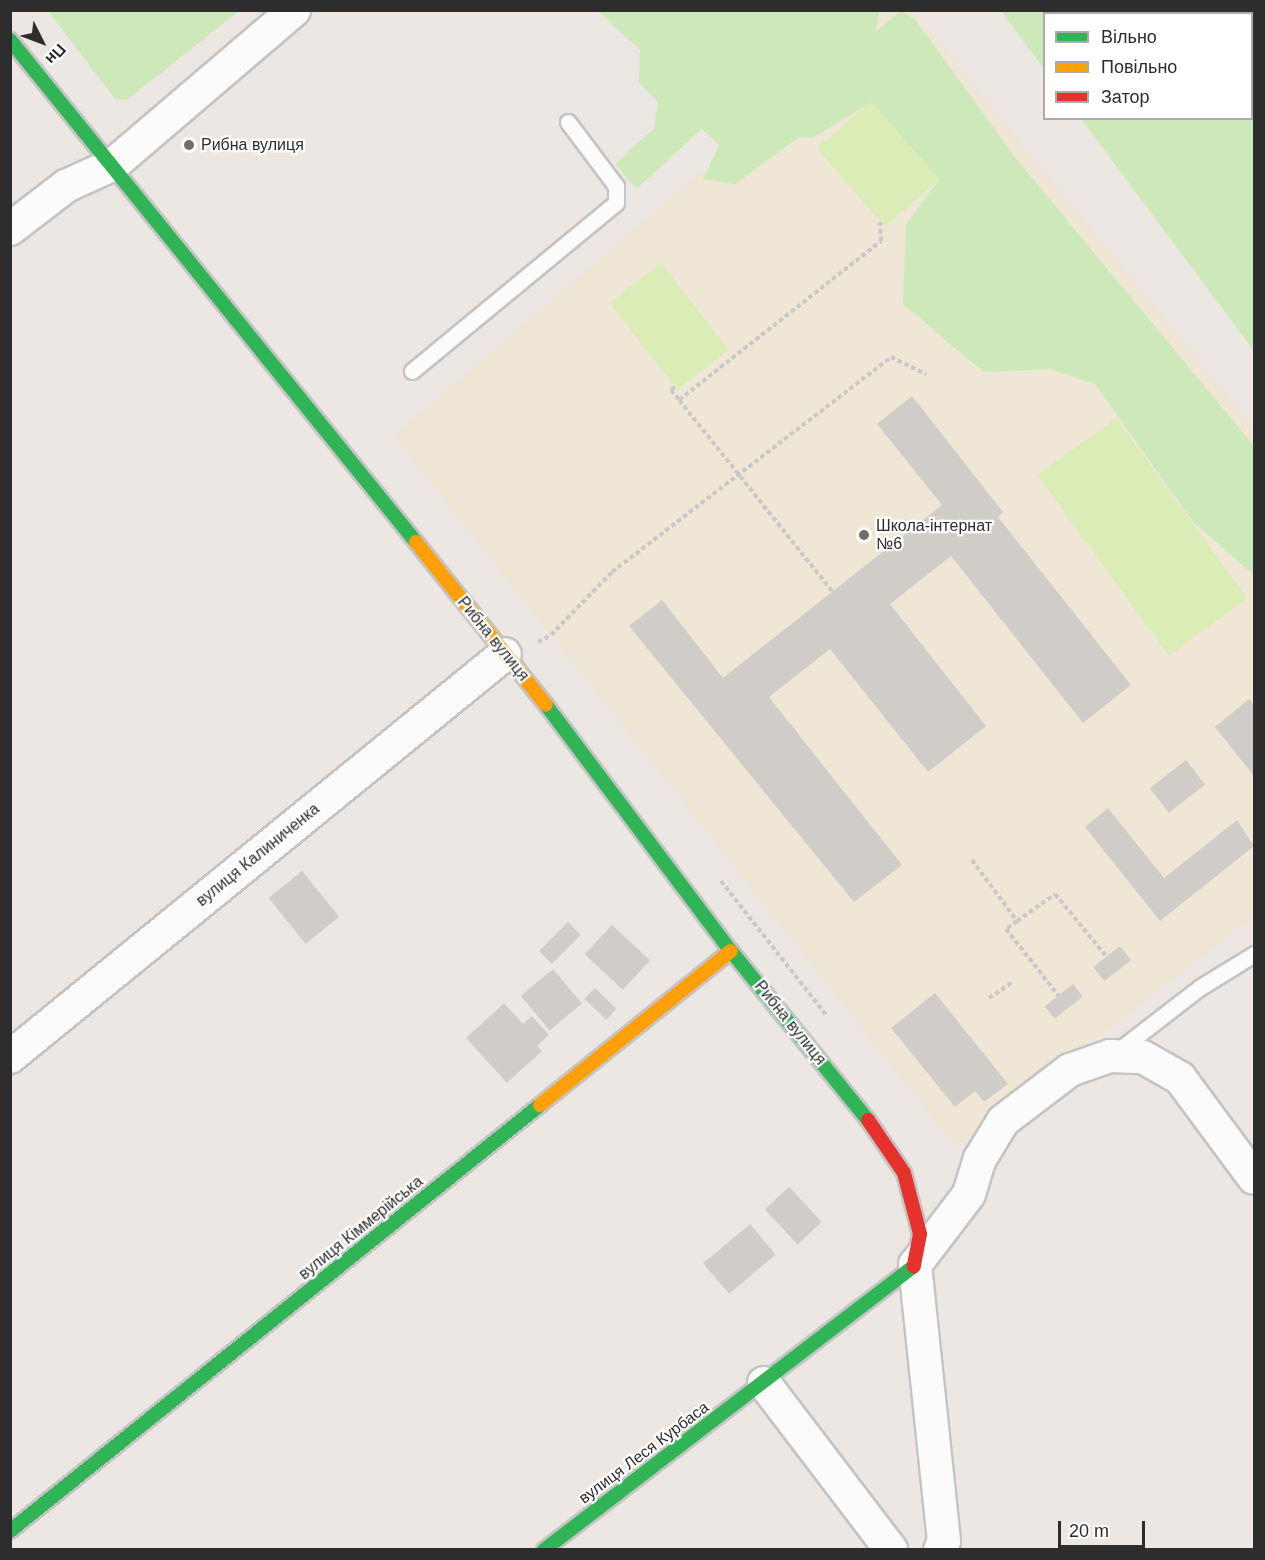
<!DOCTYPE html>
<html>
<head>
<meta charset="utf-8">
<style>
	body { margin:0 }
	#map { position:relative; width:1265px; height:1560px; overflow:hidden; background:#ece7e2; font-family:Helvetica,sans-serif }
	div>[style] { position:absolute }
	.education>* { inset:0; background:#efe6d6 }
	.green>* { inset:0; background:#cee9b9 }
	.pitch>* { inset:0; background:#daedb6; transform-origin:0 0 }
	.building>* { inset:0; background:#d0cdc9; transform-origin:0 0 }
	.path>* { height:4px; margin-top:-2px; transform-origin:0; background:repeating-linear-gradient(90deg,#c8c8c8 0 4.5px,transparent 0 7.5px) }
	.roads { filter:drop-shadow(2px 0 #c5c4c4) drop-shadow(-2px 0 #c5c4c4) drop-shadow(0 2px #c5c4c4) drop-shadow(0 -2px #c5c4c4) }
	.lane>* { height:15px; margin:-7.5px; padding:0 7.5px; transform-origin:7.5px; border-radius:7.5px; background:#fcfbfb }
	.street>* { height:32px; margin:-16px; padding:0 16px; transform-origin:16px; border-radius:16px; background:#fcfbfb }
	.fast>* { height:14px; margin:-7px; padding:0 7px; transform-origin:7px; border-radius:7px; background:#30b455 }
	.slow>* { height:14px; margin:-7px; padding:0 7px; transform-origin:7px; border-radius:7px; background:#ff9f0a }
	.jam>* { height:14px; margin:-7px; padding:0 7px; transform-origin:7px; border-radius:7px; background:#e5322d }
	.dots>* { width:16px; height:16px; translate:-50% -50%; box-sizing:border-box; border:3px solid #fff; border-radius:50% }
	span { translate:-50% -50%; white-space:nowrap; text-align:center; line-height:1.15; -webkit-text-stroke:4.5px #fff; paint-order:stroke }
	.poi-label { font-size:16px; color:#2d2d2d }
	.left { translate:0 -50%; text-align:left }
	.street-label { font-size:16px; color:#2d2d2d }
	.frame { position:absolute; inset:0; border:12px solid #2d2d2d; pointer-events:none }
	.legend { position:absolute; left:1043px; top:12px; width:210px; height:108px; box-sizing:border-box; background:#fff; border:2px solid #ababab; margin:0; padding:8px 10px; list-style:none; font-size:18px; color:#2d2d2d }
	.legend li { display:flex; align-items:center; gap:12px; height:30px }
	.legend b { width:30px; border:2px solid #ababab }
	.north { position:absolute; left:12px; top:12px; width:60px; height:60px; -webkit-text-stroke:4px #fff; paint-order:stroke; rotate:132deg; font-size:16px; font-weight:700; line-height:24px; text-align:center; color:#2d2d2d }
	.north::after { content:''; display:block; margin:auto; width:21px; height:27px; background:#2d2d2d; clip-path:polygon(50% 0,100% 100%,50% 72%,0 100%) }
	.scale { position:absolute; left:1058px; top:1521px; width:87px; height:27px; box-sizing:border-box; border:3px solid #2d2d2d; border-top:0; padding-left:8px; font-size:18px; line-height:21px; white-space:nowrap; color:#2d2d2d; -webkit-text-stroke:4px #fff; paint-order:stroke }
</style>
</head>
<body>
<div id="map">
	<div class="education">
		<div style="clip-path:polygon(888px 11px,914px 11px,1254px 428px,1254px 916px,956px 1147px,394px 436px)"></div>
	</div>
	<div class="green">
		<div style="clip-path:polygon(48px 11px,239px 11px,127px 100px,115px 99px)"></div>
		<div style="clip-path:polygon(598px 11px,880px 11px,875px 32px,901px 11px,915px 19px,1014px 156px,1254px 446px,1254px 575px,1193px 522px,1095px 384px,1050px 369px,983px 372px,903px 304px,906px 224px,939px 180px,871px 102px,813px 138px,799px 137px,735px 184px,703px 179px,719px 145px,702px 129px,636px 189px,615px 164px,654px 128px,658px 102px,639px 82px,640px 50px)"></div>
		<div style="clip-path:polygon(1001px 11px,1254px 11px,1254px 351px,1081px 119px,1252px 118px,1252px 14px,1044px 14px,1044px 69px)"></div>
	</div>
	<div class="pitch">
		<div style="left:871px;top:101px;width:104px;height:72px;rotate:49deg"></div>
		<div style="left:661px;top:263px;width:110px;height:65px;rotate:52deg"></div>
		<div style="left:1116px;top:418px;width:223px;height:97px;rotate:54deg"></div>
	</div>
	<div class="building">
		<div style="clip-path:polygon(912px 396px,1003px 512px,998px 517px,1131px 685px,1083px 723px,951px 556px,890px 604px,986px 726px,928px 772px,830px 649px,769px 697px,902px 865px,854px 902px,629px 626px,662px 600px,723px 678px,942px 505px,877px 424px)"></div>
		<div style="clip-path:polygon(1249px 699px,1254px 705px,1254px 776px,1215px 727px)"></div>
		<div style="left:1186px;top:760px;width:31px;height:46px;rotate:52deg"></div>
		<div style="clip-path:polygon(1108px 808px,1164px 878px,1237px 820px,1254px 846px,1160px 921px,1085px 827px)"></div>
		<div style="left:302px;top:871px;width:59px;height:43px;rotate:51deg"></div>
		<div style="left:568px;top:922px;width:18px;height:41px;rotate:45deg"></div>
		<div style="left:612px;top:925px;width:52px;height:40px;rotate:43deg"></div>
		<div style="left:1120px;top:946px;width:18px;height:34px;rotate:52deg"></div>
		<div style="left:553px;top:969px;width:45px;height:42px;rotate:50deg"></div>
		<div style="left:1073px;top:984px;width:16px;height:36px;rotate:52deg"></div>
		<div style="left:595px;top:988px;width:30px;height:15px;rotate:44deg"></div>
		<div style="clip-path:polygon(935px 993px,1008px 1084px,984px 1102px,975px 1091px,955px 1107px,891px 1028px)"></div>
		<div style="clip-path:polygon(504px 1003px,523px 1024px,532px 1016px,549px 1035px,537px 1046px,542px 1051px,507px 1083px,466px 1038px)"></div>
		<div style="left:789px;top:1187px;width:48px;height:33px;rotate:47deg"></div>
		<div style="left:750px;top:1224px;width:40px;height:61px;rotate:50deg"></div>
	</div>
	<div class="path">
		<div style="left:675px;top:387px;width:5px;rotate:143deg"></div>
		<div style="left:671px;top:390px;width:13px;rotate:51deg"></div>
		<div style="left:832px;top:591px;width:245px;rotate:-128.7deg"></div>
		<div style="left:679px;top:400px;width:257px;rotate:-38.2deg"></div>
		<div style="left:881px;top:241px;width:19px;rotate:-93deg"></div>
		<div style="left:538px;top:642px;width:15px;rotate:-28deg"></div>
		<div style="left:551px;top:635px;width:88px;rotate:-45.9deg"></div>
		<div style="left:612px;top:572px;width:352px;rotate:-37.6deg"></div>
		<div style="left:891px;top:357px;width:39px;rotate:26deg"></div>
		<div style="left:972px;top:860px;width:76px;rotate:53.6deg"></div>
		<div style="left:1017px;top:921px;width:47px;rotate:-35.4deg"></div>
		<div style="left:1055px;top:894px;width:80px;rotate:50.6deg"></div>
		<div style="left:721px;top:881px;width:172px;rotate:51.9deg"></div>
		<div style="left:1017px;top:921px;width:14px;rotate:144deg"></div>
		<div style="left:1006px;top:929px;width:85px;rotate:51.7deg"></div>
		<div style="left:989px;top:998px;width:29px;rotate:-34deg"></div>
	</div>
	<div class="roads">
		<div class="lane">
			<div style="left:412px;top:371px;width:264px;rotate:-39.5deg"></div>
			<div style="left:616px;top:203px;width:17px;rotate:-90deg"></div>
			<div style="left:616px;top:186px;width:80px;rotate:-126.9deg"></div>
			<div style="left:1115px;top:1053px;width:106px;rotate:-37.7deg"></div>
			<div style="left:1199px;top:988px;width:65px;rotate:-31.7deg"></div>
		</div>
		<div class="street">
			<div style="left:10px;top:229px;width:71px;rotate:-37.5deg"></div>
			<div style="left:66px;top:186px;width:53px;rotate:-24.6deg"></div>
			<div style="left:114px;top:164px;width:237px;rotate:-40.5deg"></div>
			<div style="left:10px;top:1057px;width:638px;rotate:-39.15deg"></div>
			<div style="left:764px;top:1383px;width:210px;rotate:52.7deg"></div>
			<div style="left:940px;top:1550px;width:10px;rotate:-66deg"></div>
			<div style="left:944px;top:1541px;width:278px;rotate:-96deg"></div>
			<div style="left:915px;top:1265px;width:89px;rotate:-52.7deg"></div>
			<div style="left:969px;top:1194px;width:37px;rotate:-73deg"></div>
			<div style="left:980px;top:1159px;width:44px;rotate:-58.8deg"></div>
			<div style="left:1003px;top:1121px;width:84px;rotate:-37.3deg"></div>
			<div style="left:1070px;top:1070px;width:42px;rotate:-19.3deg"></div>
			<div style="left:1110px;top:1056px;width:33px;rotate:2deg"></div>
			<div style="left:1143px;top:1057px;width:43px;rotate:29.6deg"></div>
			<div style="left:1180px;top:1078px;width:124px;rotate:53.5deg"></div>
		</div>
		<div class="fast">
			<div style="left:10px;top:40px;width:646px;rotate:51.04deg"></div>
			<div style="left:546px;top:705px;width:308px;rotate:53.1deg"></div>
			<div style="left:731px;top:951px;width:218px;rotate:51deg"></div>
			<div style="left:10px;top:1531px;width:680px;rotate:-38.79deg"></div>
			<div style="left:544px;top:1550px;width:466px;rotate:-37.5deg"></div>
		</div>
		<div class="slow">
			<div style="left:416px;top:542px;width:208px;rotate:51.4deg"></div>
			<div style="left:540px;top:1105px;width:245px;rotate:-38.9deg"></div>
		</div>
		<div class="jam">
			<div style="left:868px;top:1120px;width:64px;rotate:55.8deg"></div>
			<div style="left:904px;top:1173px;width:63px;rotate:75.3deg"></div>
			<div style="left:920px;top:1234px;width:33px;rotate:101deg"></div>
		</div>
	</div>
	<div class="dots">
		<div style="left:189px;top:145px;background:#706e6c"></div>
		<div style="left:864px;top:535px;background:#706e6c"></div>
	</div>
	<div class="poi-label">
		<span class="left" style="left:201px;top:145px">Рибна вулиця</span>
		<span class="left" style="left:876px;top:535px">Школа-інтернат<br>№6</span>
	</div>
	<div class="street-label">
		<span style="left:493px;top:639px;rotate:51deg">Рибна вулиця</span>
		<span style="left:258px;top:855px;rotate:-39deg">вулиця Калиниченка</span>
		<span style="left:790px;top:1023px;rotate:51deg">Рибна вулиця</span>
		<span style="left:361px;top:1228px;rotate:-39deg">вулиця Кіммерійська</span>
		<span style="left:644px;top:1453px;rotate:-37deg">вулиця Леся Курбаса</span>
	</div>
	<div class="frame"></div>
	<ul class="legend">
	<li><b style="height:8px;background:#30b455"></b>Вільно</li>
	<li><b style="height:8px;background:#ff9f0a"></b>Повільно</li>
	<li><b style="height:8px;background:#e5322d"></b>Затор</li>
	</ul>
	<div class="north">Пн</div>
	<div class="scale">20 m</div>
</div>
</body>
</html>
